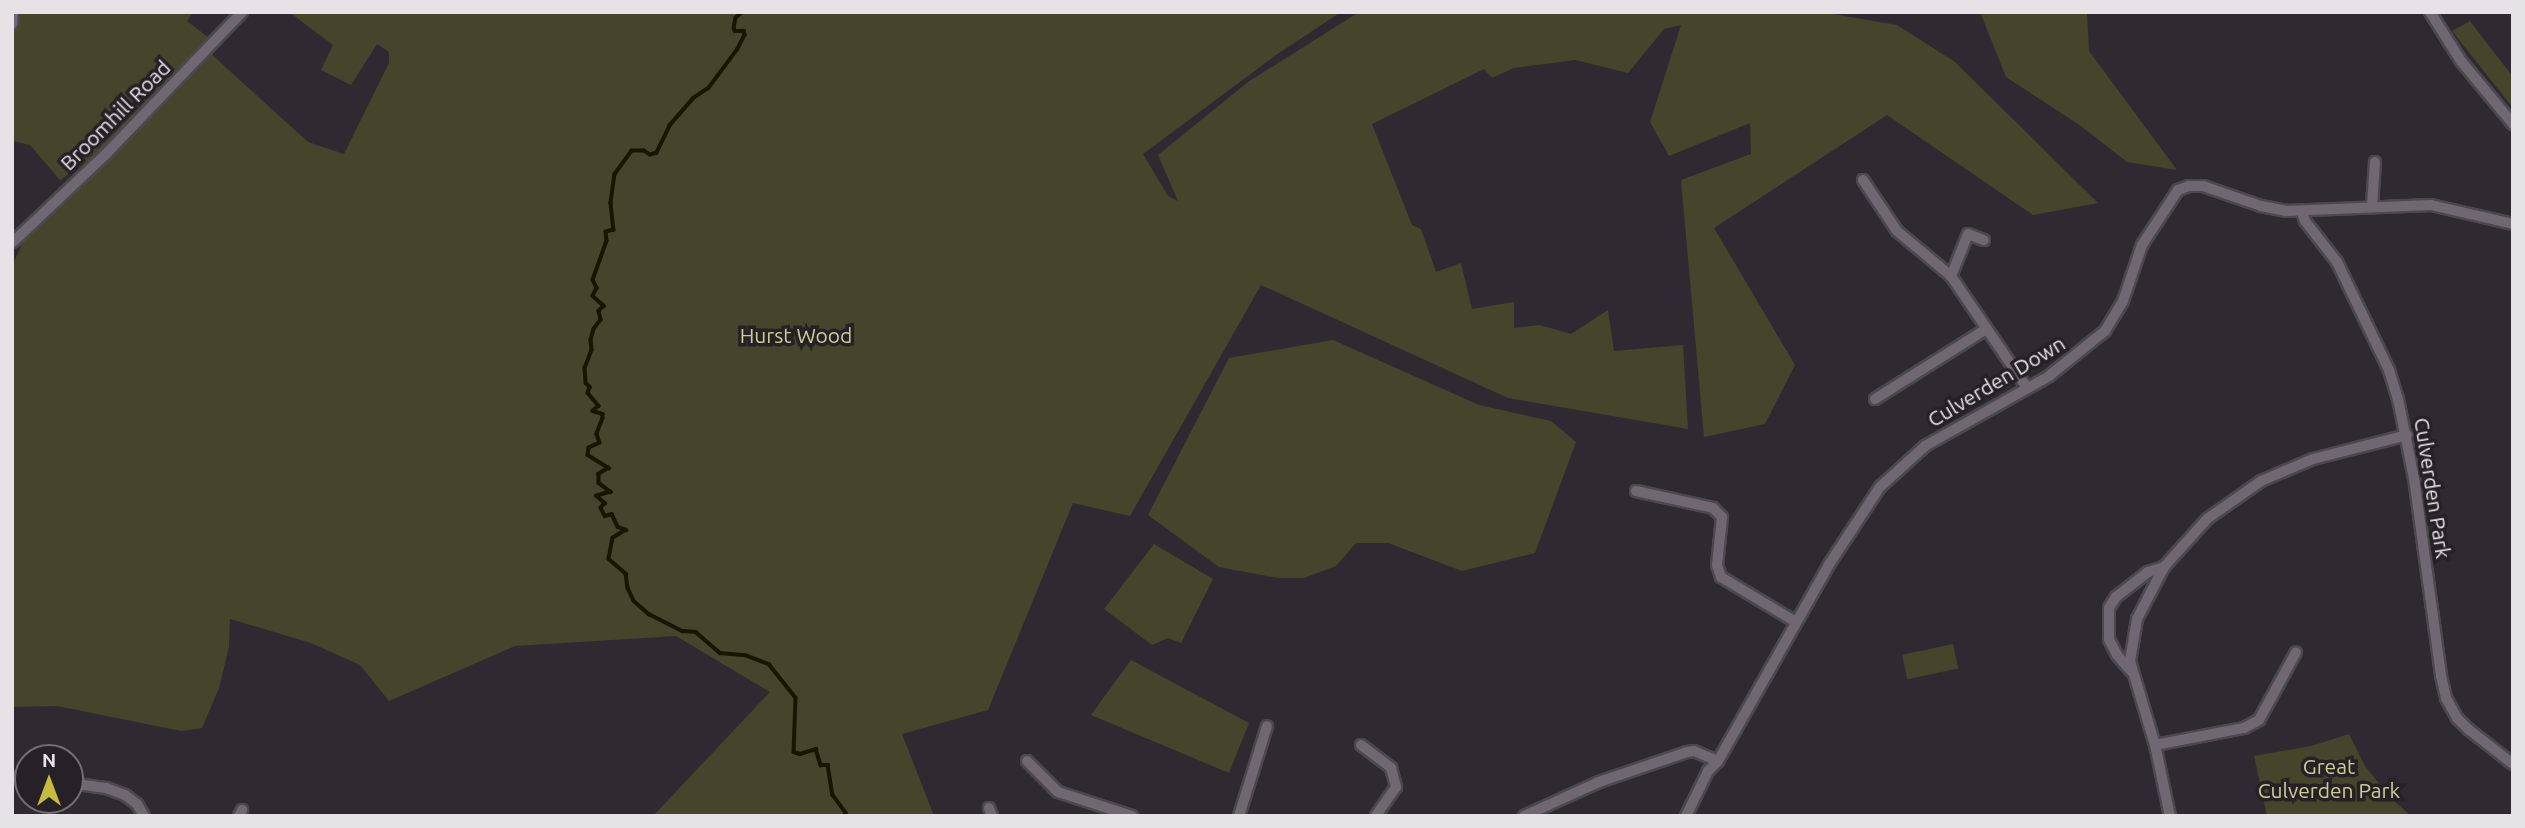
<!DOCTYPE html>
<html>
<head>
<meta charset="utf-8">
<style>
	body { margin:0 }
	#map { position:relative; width:2525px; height:828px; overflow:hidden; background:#2f2a31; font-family:Ubuntu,sans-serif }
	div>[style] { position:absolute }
	.green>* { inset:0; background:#46442b; transform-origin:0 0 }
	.stream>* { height:3.5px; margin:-1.75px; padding:0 1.75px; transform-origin:1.75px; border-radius:1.75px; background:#181500 }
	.roads { filter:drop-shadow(2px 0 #4c484e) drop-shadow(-2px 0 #4c484e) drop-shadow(0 2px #4c484e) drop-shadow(0 -2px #4c484e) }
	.minor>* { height:10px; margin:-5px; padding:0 5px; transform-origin:5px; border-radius:5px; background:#706772 }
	span { translate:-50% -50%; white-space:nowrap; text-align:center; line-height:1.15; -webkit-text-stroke:7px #262027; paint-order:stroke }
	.street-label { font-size:21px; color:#e6e3e7 }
	.park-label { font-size:21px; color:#cfcc91 }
	.frame { position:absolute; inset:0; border:14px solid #e6e3e7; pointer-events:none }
	.north { position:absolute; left:14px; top:744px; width:70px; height:70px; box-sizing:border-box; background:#262027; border:2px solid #736e74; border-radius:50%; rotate:0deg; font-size:19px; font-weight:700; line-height:28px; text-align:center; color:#e6e3e7 }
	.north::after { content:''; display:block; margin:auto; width:24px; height:32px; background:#c5bc3d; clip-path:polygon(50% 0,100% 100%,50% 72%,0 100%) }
</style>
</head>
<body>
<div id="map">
	<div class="green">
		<div style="clip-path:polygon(12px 12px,193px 12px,187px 21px,209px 38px,106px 148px,60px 180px,30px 145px,12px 141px)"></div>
		<div style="clip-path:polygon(289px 12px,1341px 12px,1276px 55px,1143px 154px,1168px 196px,1178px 201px,1158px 155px,1248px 82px,1359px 12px,1821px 12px,1897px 25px,1955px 62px,2098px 203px,2033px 215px,1887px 115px,1714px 228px,1795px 365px,1765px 424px,1704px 437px,1681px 180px,1751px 154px,1750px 123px,1669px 156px,1650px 122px,1681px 25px,1664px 29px,1628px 73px,1575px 60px,1514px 68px,1492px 78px,1484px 69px,1372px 124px,1412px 225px,1421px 229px,1436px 272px,1461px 263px,1472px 309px,1514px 302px,1514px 328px,1540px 325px,1571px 334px,1608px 310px,1614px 351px,1683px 345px,1688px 429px,1508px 398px,1261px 285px,1130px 516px,1073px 503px,988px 710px,902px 734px,934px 816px,653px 816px,770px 692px,676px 636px,515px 646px,389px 701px,360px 665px,311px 643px,230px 619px,229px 647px,219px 688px,202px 728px,181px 731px,57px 706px,12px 707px,12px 266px,24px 240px,55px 203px,115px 155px,210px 53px,308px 142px,344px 154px,389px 63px,389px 52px,377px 44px,351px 85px,321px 70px,333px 45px)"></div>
		<div style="clip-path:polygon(1980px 12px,2087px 12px,2089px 51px,2177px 170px,2127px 162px,2081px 126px,2006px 77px)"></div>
		<div style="clip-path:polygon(2470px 21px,2513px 77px,2513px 108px,2452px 31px)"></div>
		<div style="clip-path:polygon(1333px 340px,1479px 405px,1551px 421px,1576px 442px,1535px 553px,1462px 571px,1388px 543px,1356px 543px,1336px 566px,1304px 578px,1278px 578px,1219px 567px,1148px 515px,1229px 358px)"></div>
		<div style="clip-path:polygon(1154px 544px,1213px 579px,1181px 643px,1168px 638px,1152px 645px,1104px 609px)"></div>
		<div style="left:1953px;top:644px;width:25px;height:52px;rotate:78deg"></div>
		<div style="clip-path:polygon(1131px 660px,1249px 723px,1229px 773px,1091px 715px)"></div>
		<div style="clip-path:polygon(2349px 734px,2365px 766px,2388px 795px,2411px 816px,2267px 816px,2254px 756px,2311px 746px)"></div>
	</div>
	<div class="stream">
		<div style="left:743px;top:12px;width:9px;rotate:139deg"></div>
		<div style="left:736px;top:18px;width:10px;rotate:101deg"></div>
		<div style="left:734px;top:28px;width:3px;rotate:72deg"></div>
		<div style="left:735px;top:31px;width:9px"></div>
		<div style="left:744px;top:31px;width:4px;rotate:76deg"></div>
		<div style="left:745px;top:35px;width:16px;rotate:117deg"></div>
		<div style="left:738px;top:49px;width:49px;rotate:126.6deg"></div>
		<div style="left:709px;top:88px;width:18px;rotate:146deg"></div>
		<div style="left:694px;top:98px;width:37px;rotate:131deg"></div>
		<div style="left:670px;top:126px;width:30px;rotate:116deg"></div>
		<div style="left:657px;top:153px;width:7px;rotate:164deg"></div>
		<div style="left:650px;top:155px;width:7px;rotate:-146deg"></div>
		<div style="left:644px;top:151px;width:12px;rotate:180deg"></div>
		<div style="left:632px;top:151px;width:29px;rotate:126deg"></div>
		<div style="left:615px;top:174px;width:29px;rotate:98deg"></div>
		<div style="left:611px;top:203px;width:27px;rotate:84deg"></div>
		<div style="left:614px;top:230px;width:8px;rotate:166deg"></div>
		<div style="left:606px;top:232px;width:9px;rotate:84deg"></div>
		<div style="left:607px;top:241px;width:41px;rotate:109.7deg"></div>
		<div style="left:593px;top:280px;width:9px;rotate:63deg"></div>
		<div style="left:597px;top:288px;width:9px;rotate:117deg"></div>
		<div style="left:593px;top:296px;width:15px;rotate:42deg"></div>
		<div style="left:604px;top:306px;width:7px;rotate:135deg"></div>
		<div style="left:599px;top:311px;width:9px;rotate:77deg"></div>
		<div style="left:601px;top:320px;width:11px;rotate:128deg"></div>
		<div style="left:594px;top:329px;width:11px;rotate:105deg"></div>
		<div style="left:591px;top:340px;width:10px;rotate:84deg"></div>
		<div style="left:592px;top:350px;width:19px;rotate:111deg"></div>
		<div style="left:585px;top:368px;width:15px;rotate:86deg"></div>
		<div style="left:586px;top:383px;width:6px;rotate:45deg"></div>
		<div style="left:590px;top:387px;width:6px;rotate:108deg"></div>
		<div style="left:588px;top:393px;width:17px;rotate:50deg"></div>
		<div style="left:599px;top:406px;width:8px;rotate:140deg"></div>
		<div style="left:593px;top:411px;width:10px;rotate:17deg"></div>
		<div style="left:603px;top:414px;width:4px;rotate:90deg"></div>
		<div style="left:603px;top:418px;width:17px;rotate:111deg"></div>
		<div style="left:597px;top:434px;width:9px;rotate:72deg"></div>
		<div style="left:600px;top:443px;width:12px;rotate:156deg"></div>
		<div style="left:589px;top:448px;width:7px;rotate:98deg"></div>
		<div style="left:588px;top:455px;width:25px;rotate:32deg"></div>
		<div style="left:609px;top:468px;width:12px;rotate:149deg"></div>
		<div style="left:599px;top:474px;width:9px;rotate:90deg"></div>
		<div style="left:599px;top:483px;width:15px;rotate:37deg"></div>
		<div style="left:611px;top:492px;width:15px;rotate:164deg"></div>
		<div style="left:597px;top:496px;width:11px;rotate:41deg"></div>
		<div style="left:605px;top:503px;width:6px;rotate:129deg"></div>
		<div style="left:601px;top:508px;width:9px;rotate:63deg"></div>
		<div style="left:605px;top:516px;width:7px;rotate:-16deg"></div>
		<div style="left:612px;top:514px;width:14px;rotate:65deg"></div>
		<div style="left:618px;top:527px;width:9px;rotate:21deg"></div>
		<div style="left:626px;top:530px;width:15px;rotate:148deg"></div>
		<div style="left:613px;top:538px;width:21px;rotate:101deg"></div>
		<div style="left:609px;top:559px;width:23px;rotate:41deg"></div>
		<div style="left:626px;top:574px;width:14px;rotate:82deg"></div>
		<div style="left:628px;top:588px;width:14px;rotate:65deg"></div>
		<div style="left:634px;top:601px;width:20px;rotate:41deg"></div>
		<div style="left:649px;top:614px;width:38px;rotate:27deg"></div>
		<div style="left:683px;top:631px;width:13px;rotate:4deg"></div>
		<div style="left:696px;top:632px;width:32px;rotate:41deg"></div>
		<div style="left:720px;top:653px;width:25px;rotate:5deg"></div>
		<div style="left:745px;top:655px;width:26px;rotate:21deg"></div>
		<div style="left:769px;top:664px;width:43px;rotate:51.5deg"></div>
		<div style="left:796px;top:698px;width:54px;rotate:92.1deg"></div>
		<div style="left:794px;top:752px;width:6px;rotate:18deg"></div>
		<div style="left:800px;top:754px;width:17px;rotate:-17deg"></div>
		<div style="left:816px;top:749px;width:17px;rotate:73deg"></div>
		<div style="left:821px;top:765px;width:7px"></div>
		<div style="left:828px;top:765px;width:30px;rotate:81deg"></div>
		<div style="left:833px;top:795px;width:22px;rotate:54deg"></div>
		<div style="left:846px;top:813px;width:3px;rotate:108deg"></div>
	</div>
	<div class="roads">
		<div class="minor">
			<div style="left:2430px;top:12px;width:58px;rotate:57.7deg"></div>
			<div style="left:2461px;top:61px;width:82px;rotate:50.5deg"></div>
			<div style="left:12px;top:24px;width:12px;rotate:-85deg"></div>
			<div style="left:1863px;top:180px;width:61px;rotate:56.3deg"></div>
			<div style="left:1897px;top:231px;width:70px;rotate:39.8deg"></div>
			<div style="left:1951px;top:276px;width:135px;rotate:55.8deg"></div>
			<div style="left:2372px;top:206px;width:44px;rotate:-86.1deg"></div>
			<div style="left:2302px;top:212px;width:9px;rotate:72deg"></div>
			<div style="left:2305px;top:221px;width:52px;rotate:52deg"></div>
			<div style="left:2337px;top:262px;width:120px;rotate:64.3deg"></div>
			<div style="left:2389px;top:370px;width:30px;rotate:73deg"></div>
			<div style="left:2398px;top:399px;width:81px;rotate:78.6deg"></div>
			<div style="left:2414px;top:478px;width:200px;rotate:82.2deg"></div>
			<div style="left:2441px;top:676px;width:23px;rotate:77deg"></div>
			<div style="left:2446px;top:698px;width:23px;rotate:61deg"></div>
			<div style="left:2457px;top:718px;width:16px;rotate:45deg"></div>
			<div style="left:2468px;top:729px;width:57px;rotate:37.9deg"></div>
			<div style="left:13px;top:242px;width:129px;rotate:-43.4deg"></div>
			<div style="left:107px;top:153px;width:195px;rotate:-46.2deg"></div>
			<div style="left:1951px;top:276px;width:45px;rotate:-68deg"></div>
			<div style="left:1968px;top:234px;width:17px;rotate:21deg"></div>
			<div style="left:1875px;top:399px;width:131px;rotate:-32.2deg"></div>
			<div style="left:1636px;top:491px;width:79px;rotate:12.4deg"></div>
			<div style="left:1713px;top:508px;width:13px;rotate:45deg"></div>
			<div style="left:1722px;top:517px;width:48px;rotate:95.9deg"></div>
			<div style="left:1717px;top:565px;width:13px;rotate:72deg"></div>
			<div style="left:1721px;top:577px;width:87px;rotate:31deg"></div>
			<div style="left:2131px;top:671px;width:21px;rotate:-131deg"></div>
			<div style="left:2117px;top:655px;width:18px;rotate:-117deg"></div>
			<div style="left:2109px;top:639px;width:31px;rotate:-90deg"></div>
			<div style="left:2109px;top:608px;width:13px;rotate:-58deg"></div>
			<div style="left:2116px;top:597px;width:41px;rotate:-38deg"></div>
			<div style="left:2148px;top:572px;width:17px;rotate:-17deg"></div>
			<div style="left:1361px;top:745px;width:38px;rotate:37deg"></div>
			<div style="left:1391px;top:768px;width:20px;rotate:75deg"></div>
			<div style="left:1396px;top:787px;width:35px;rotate:125deg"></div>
			<div style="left:2155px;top:745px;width:91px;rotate:-10.8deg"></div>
			<div style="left:2244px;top:728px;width:17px;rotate:-28deg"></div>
			<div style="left:2259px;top:720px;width:77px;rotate:-61.4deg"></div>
			<div style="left:1027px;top:761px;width:44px;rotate:45deg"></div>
			<div style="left:1058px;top:792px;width:78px;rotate:18deg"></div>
			<div style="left:12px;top:777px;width:16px;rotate:7deg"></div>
			<div style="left:70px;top:783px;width:36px;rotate:8deg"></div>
			<div style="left:106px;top:788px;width:20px;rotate:20deg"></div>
			<div style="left:125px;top:795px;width:15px;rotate:37deg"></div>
			<div style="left:137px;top:804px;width:14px;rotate:60deg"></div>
			<div style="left:989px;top:808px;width:9px;rotate:69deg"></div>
			<div style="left:239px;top:816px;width:7px;rotate:-63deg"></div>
			<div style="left:1239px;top:816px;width:94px;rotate:-72.7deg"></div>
			<div style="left:1524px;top:816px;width:82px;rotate:-24.4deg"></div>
			<div style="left:1599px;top:782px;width:93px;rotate:-18.8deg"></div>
			<div style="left:1687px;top:752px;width:7px;rotate:-8deg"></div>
			<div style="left:1694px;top:751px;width:26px;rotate:23deg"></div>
			<div style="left:1686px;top:816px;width:50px;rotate:-63.9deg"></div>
			<div style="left:1708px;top:771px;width:14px;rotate:-45deg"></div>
			<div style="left:1718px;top:761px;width:227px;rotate:-60.5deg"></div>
			<div style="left:1830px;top:563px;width:91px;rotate:-56.7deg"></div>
			<div style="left:1880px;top:487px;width:61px;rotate:-42.3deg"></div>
			<div style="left:1925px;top:446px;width:142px;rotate:-29.4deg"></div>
			<div style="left:2049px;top:376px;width:72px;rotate:-38.8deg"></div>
			<div style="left:2105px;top:331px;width:35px;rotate:-59deg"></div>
			<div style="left:2123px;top:301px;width:59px;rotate:-71.3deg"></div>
			<div style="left:2142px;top:245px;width:66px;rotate:-56.8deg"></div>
			<div style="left:2178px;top:190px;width:12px;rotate:-20deg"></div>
			<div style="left:2189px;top:186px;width:14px"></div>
			<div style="left:2203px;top:186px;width:61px;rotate:19deg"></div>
			<div style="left:2261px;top:206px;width:25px;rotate:11deg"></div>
			<div style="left:2286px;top:211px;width:145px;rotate:-2.4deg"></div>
			<div style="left:2431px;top:205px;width:84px;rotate:13deg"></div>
			<div style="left:2170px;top:816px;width:73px;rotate:-101.9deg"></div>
			<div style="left:2155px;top:745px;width:88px;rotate:-106.6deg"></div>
			<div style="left:2130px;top:661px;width:43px;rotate:-80.5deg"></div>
			<div style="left:2137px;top:619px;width:59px;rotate:-62.6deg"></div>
			<div style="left:2164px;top:567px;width:64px;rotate:-48.1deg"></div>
			<div style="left:2207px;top:519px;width:66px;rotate:-35.1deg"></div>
			<div style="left:2261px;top:481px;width:56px;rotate:-22.9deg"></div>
			<div style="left:2313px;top:459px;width:97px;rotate:-14.3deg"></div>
		</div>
	</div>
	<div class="street-label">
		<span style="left:115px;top:115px;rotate:-45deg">Broomhill Road</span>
		<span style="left:1996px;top:381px;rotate:-31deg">Culverden Down</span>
		<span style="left:2433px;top:488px;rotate:81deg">Culverden Park</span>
	</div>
	<div class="park-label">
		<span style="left:796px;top:335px">Hurst Wood</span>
		<span style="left:2329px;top:778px">Great<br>Culverden Park</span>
	</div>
	<div class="frame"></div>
	<div class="north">N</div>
</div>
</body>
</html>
